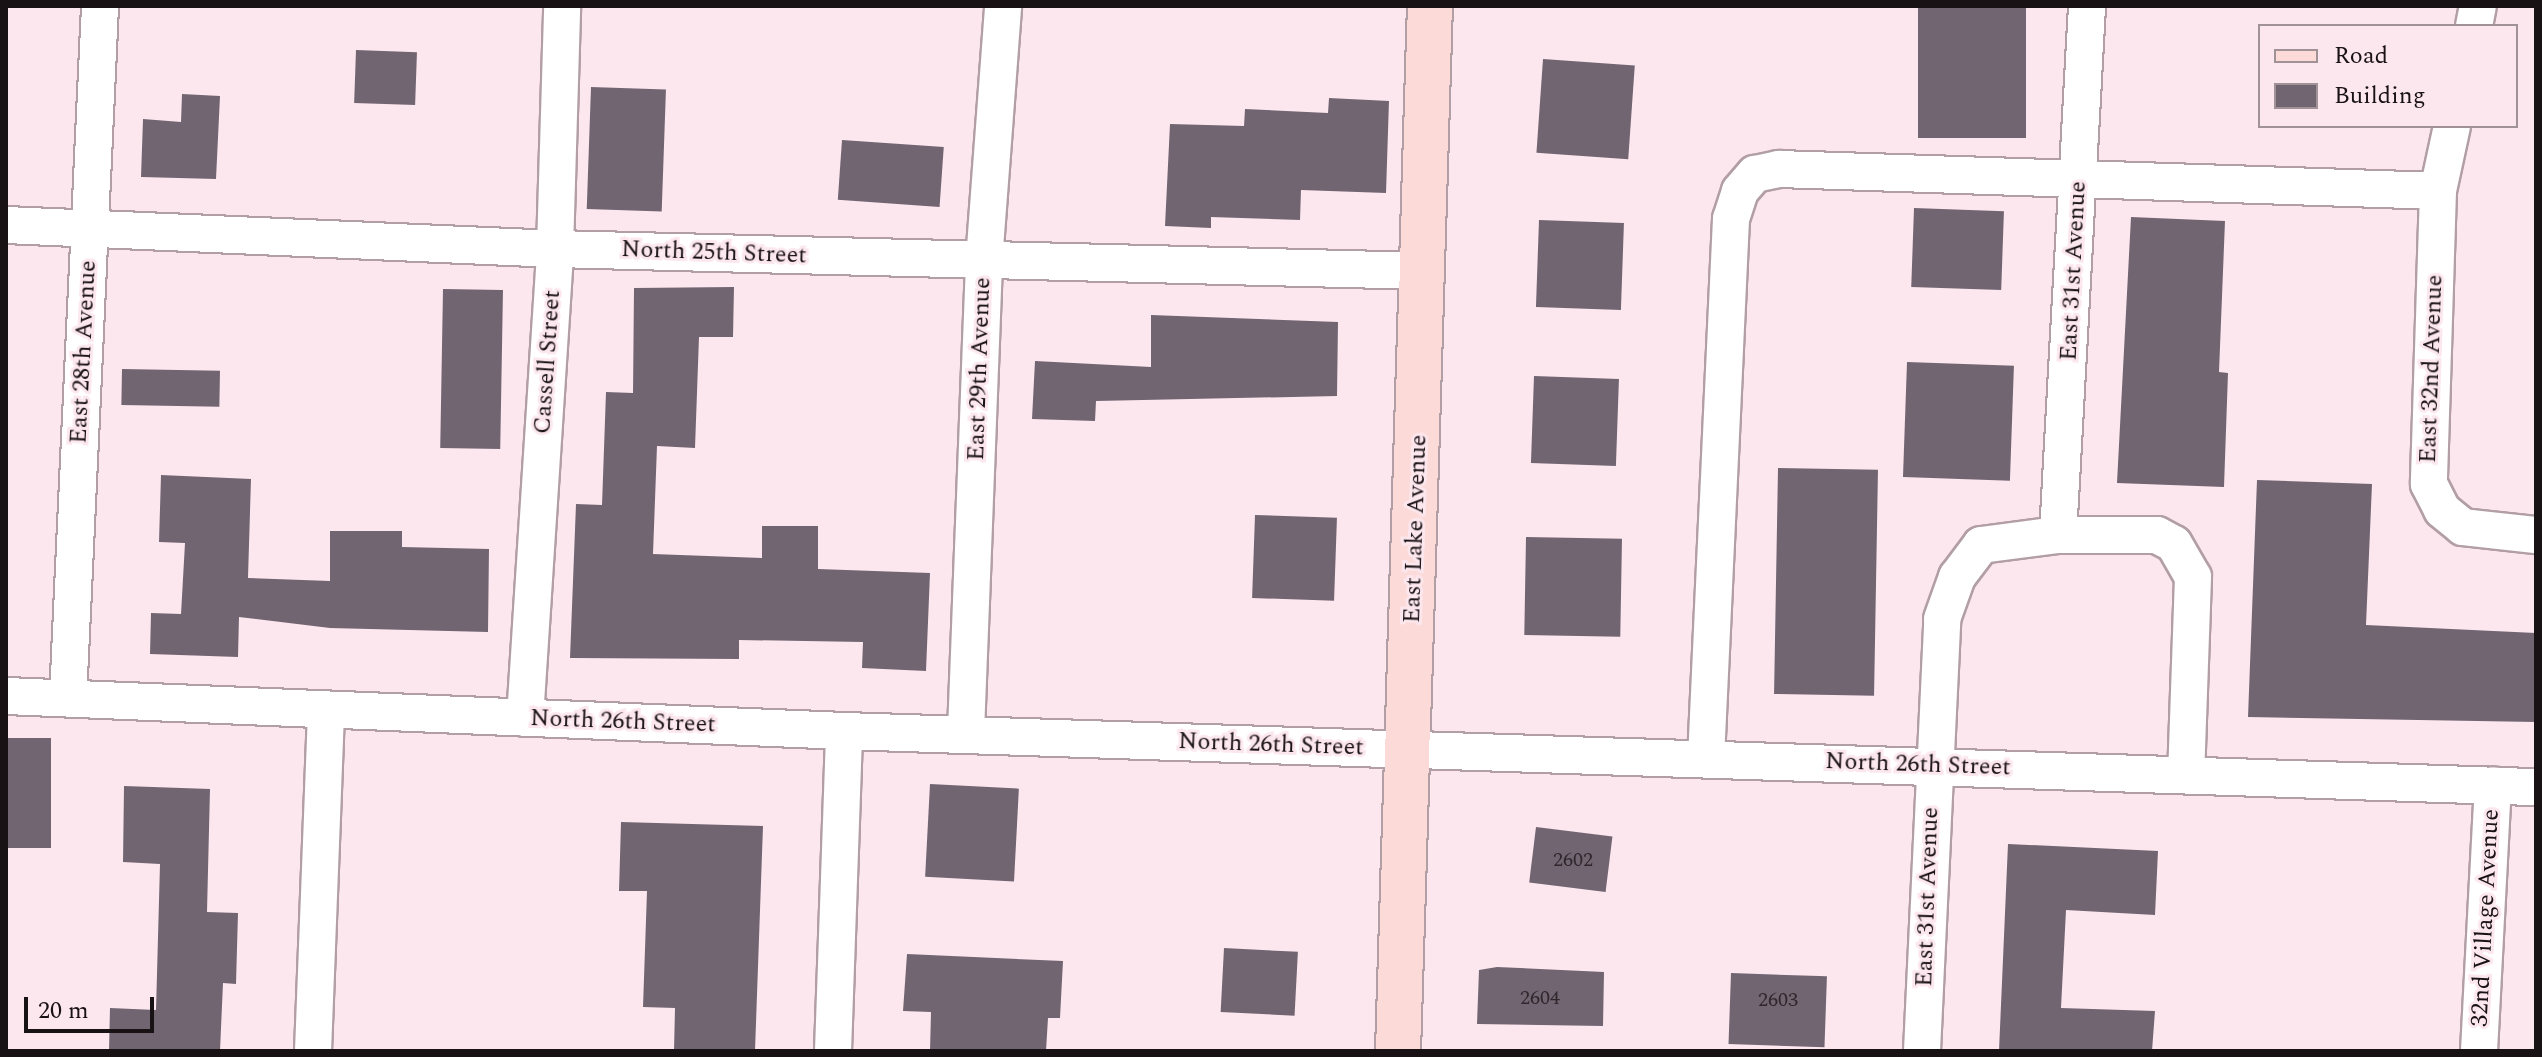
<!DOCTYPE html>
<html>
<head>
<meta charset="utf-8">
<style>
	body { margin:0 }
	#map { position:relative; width:2542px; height:1057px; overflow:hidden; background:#fce7ee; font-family:Spectral,serif }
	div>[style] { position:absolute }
	.building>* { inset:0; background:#726572; transform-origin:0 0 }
	.roads { filter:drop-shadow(2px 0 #b29ea5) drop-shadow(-2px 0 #b29ea5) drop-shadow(0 2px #b29ea5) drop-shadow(0 -2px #b29ea5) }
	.street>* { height:36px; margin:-18px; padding:0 18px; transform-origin:18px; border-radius:18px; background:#fff }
	.secondary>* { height:44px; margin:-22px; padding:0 22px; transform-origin:22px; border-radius:22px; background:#fcdad8 }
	span { translate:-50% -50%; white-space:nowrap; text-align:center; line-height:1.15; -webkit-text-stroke:6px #fce7ee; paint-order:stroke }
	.number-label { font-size:20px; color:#2f272c }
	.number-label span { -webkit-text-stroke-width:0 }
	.street-label { font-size:24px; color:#191214 }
	.frame { position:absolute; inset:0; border:8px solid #191214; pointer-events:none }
	.legend { position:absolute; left:2258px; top:24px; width:260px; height:104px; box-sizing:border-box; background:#fce7ee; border:2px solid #a19297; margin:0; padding:10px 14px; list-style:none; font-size:24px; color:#191214 }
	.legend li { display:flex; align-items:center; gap:16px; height:40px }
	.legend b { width:40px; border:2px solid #a19297 }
	.scale { position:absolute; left:24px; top:997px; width:130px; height:36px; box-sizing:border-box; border:4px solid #191214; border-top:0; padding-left:10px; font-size:24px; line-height:28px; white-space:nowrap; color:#191214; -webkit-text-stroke:6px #fce7ee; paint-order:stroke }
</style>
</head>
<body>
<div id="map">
	<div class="building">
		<div style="left:1918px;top:6px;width:108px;height:132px"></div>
		<div style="left:356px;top:50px;width:61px;height:53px;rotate:2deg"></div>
		<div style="left:1543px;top:59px;width:92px;height:94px;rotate:4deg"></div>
		<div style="left:591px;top:87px;width:75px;height:122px;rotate:2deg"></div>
		<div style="clip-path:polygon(182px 94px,220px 96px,216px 179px,141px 177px,143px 119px,181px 122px)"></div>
		<div style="clip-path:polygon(1329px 98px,1389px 101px,1386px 193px,1301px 190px,1300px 220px,1211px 217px,1211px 228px,1165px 226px,1170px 124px,1244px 126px,1245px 109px,1328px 113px)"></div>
		<div style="left:842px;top:140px;width:102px;height:60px;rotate:4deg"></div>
		<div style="left:1914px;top:208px;width:90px;height:79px;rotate:2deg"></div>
		<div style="clip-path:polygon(2131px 217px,2225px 221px,2219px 372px,2228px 373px,2224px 487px,2117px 483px)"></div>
		<div style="left:1539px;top:220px;width:85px;height:87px;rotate:2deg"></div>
		<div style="clip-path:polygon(734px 287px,733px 337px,699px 337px,695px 448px,657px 446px,653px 554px,762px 558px,762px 526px,818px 526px,818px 569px,930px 573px,926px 671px,862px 668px,863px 642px,739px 640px,739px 659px,570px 658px,576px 504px,602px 505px,606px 392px,633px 393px,634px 288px)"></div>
		<div style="left:443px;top:289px;width:60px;height:159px;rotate:1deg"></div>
		<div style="clip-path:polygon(1151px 315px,1338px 322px,1337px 396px,1096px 401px,1095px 421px,1032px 419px,1035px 361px,1151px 367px)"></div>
		<div style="left:1907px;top:362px;width:107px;height:115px;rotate:2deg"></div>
		<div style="left:122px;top:369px;width:98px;height:36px;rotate:1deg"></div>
		<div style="left:1534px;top:376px;width:85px;height:87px;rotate:2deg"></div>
		<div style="left:1778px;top:468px;width:100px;height:226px;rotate:1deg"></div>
		<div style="clip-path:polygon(161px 475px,251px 479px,248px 578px,330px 581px,330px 531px,402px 531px,402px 547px,489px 549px,488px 632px,330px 628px,239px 617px,238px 657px,150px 654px,151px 613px,181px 614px,185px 543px,159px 542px)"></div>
		<div style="clip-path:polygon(2257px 480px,2372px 484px,2366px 625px,2536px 633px,2536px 722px,2248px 717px)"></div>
		<div style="left:1255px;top:515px;width:82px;height:83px;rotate:2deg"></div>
		<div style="left:1526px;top:537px;width:96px;height:98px;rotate:1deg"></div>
		<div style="left:51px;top:738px;width:110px;height:45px;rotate:90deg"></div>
		<div style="left:930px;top:784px;width:89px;height:93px;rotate:3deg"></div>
		<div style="clip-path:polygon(124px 786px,210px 789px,207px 912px,238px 913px,236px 984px,223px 983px,220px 1051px,109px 1051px,110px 1008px,156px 1010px,160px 864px,123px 862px)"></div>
		<div style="clip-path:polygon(621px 822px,763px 826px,755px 1051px,674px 1051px,675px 1008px,643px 1007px,647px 891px,619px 891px)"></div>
		<div style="left:1536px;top:827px;width:77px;height:56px;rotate:7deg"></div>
		<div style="clip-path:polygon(2008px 844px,2158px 851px,2155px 915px,2066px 910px,2061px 1008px,2155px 1011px,2152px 1051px,1999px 1051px)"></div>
		<div style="left:1224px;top:948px;width:74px;height:64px;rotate:3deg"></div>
		<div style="clip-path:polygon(907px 954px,1063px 961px,1060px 1018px,1048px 1018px,1046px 1051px,930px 1051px,931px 1012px,903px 1011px)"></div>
		<div style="clip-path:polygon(1497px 967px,1604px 972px,1603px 1026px,1477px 1024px,1479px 970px)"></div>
		<div style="left:1731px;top:973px;width:96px;height:71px;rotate:2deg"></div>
	</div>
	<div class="roads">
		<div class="street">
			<div style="left:2474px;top:26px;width:20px;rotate:-79deg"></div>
			<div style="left:2452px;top:126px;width:66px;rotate:102.2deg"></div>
			<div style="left:2438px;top:191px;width:293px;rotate:91.8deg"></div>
			<div style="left:2429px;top:484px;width:29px;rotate:63deg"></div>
			<div style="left:2442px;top:510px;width:27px;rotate:39deg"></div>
			<div style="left:2463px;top:527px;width:73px;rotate:6.3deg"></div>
			<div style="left:6px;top:225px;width:550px;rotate:2.5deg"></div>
			<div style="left:555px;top:249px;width:868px;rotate:1.45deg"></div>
			<div style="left:2058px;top:535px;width:530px;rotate:-86.86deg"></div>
			<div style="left:6px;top:696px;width:839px;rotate:2.39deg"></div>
			<div style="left:844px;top:731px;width:1693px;rotate:1.9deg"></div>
			<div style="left:68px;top:698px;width:693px;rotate:-87.35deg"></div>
			<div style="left:525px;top:718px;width:470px;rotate:-86.3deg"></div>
			<div style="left:555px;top:249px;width:243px;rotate:-88.3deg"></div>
			<div style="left:966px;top:732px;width:471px;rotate:-87.8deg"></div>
			<div style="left:984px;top:261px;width:256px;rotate:-85.7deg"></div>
			<div style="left:1706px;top:759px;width:541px;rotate:-87.35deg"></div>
			<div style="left:1731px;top:219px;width:29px;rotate:-72deg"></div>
			<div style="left:1740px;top:191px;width:23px;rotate:-49deg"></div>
			<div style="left:1755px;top:174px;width:25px;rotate:-12deg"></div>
			<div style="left:1779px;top:169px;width:659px;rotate:1.91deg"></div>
			<div style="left:313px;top:1051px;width:338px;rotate:-87.8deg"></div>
			<div style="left:833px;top:1051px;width:320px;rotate:-88deg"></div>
			<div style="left:1922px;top:1051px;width:432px;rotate:-87.3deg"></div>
			<div style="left:1942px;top:619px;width:45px;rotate:-70.3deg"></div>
			<div style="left:1957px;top:577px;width:40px;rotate:-53deg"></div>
			<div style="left:1981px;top:545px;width:78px;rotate:-7.4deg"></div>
			<div style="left:2058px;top:535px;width:99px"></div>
			<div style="left:2157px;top:535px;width:19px;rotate:28deg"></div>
			<div style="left:2174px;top:544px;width:38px;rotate:60deg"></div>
			<div style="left:2193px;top:577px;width:197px;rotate:92deg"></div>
			<div style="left:2479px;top:1051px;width:266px;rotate:-87deg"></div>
		</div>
		<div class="secondary">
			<div style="left:1398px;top:1051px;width:1045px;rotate:-88.25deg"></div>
		</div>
	</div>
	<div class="number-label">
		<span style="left:1573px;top:860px">2602</span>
		<span style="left:1540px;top:998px">2604</span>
		<span style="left:1778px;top:1000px">2603</span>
	</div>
	<div class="street-label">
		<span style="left:714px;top:253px;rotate:2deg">North 25th Street</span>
		<span style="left:2074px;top:271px;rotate:-87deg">East 31st Avenue</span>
		<span style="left:84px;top:352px;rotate:-87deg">East 28th Avenue</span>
		<span style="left:548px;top:362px;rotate:-86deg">Cassell Street</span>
		<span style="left:980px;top:369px;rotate:-88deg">East 29th Avenue</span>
		<span style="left:2432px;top:369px;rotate:-88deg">East 32nd Avenue</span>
		<span style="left:1416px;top:529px;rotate:-88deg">East Lake Avenue</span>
		<span style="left:623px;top:722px;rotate:2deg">North 26th Street</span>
		<span style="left:1271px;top:745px;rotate:2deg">North 26th Street</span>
		<span style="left:1918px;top:765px;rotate:2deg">North 26th Street</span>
		<span style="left:1928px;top:897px;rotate:-88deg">East 31st Avenue</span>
		<span style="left:2486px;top:918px;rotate:-87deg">32nd Village Avenue</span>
	</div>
	<div class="frame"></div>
	<ul class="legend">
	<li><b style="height:10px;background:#fcdad8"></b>Road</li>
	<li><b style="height:22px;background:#726572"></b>Building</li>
	</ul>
	<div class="scale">20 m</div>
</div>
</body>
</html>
